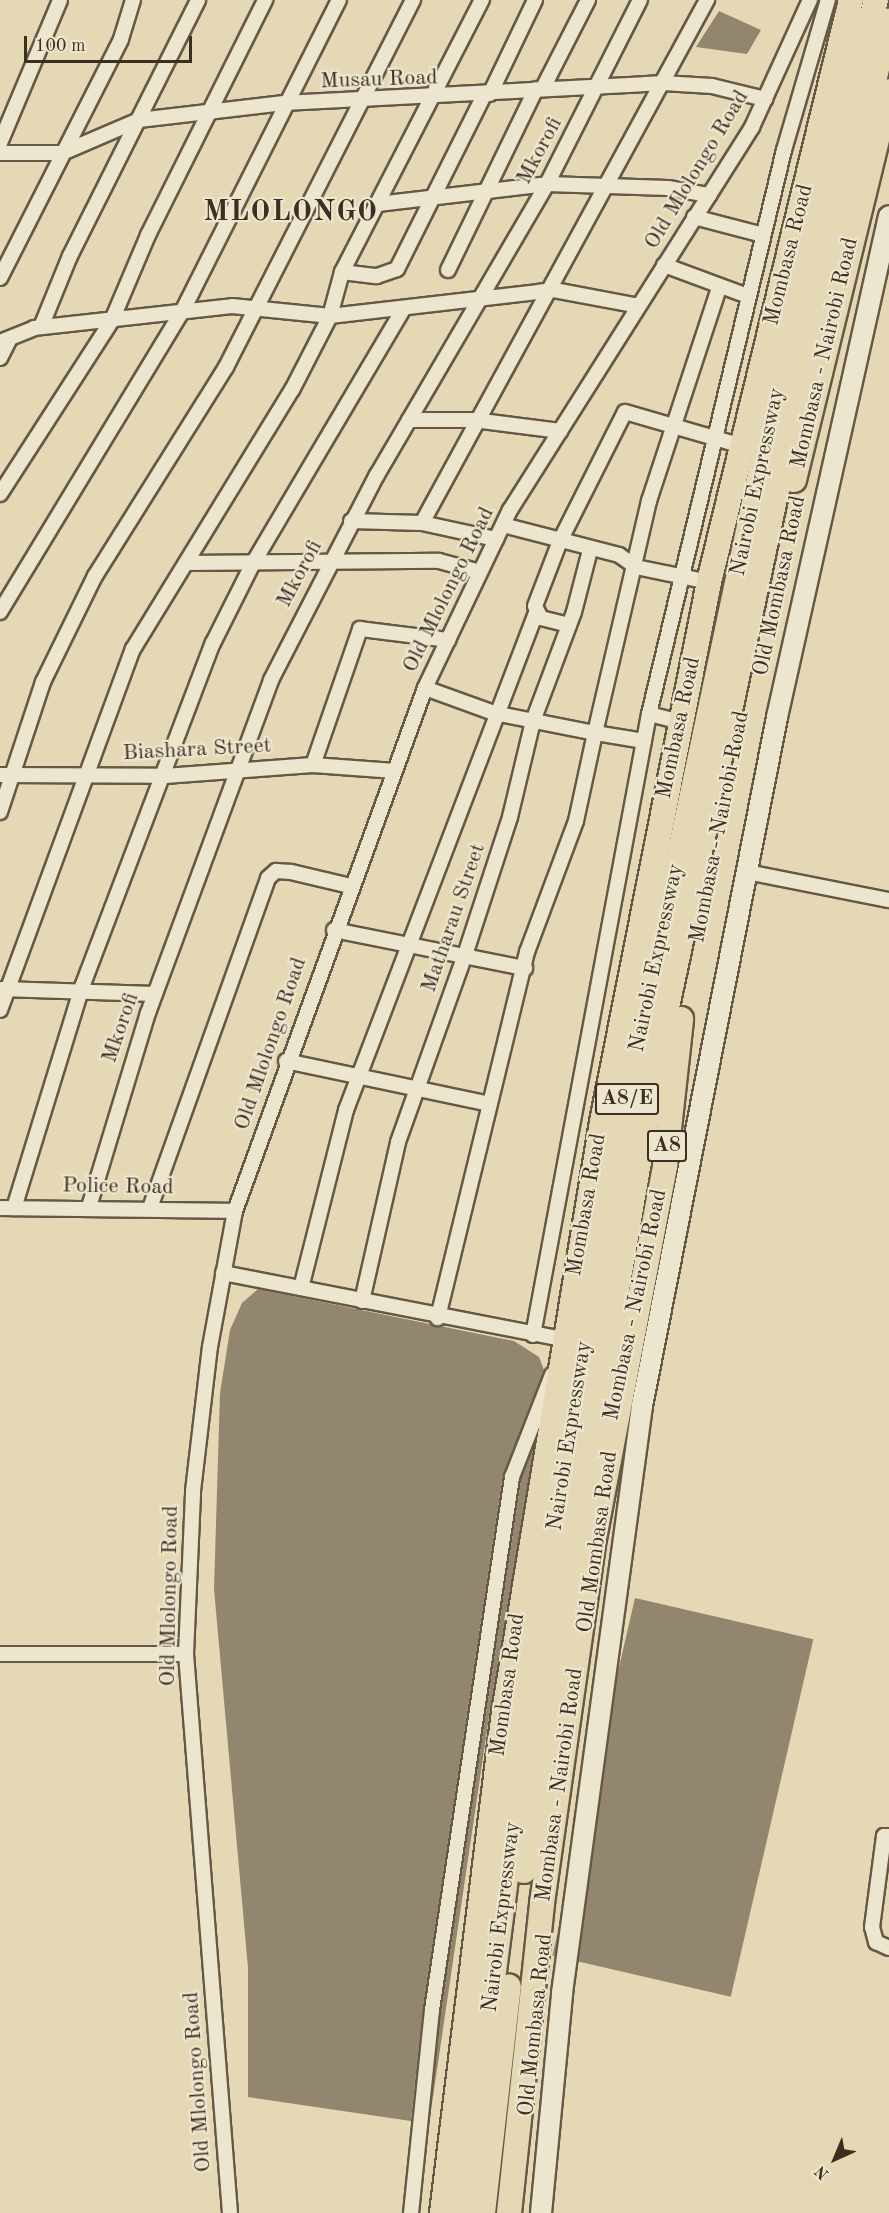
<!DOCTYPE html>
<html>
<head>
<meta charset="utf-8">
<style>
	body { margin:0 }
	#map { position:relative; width:889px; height:2213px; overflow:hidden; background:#e4d8b5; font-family:"Old Standard TT",serif }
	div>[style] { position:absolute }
	.building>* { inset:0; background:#93866e; transform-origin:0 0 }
	.roads { filter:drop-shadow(2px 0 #665846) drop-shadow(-2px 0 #665846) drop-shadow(0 2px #665846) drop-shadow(0 -2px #665846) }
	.street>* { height:14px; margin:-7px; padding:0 7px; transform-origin:7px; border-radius:7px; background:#ede6cf }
	.secondary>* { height:20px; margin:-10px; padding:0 10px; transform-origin:10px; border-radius:10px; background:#ede6cf }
	.highway>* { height:24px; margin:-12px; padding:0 12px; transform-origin:12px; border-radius:12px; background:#e4d8b5 }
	span { translate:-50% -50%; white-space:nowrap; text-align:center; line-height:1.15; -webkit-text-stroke:4.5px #ede6cf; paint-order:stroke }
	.shield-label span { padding:2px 4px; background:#ede6cf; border:2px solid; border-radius:4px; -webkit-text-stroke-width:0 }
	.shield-label { font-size:21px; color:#3c2e21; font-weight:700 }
	.street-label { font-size:22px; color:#3c2e21 }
	.district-label { font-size:28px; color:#3c2e21; font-weight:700; letter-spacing:1.5px }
	.north { position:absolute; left:805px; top:2129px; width:60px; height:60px; -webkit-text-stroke:4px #ede6cf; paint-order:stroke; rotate:224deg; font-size:16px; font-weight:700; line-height:24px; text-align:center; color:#3c2e21 }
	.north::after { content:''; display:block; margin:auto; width:21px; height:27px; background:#3c2e21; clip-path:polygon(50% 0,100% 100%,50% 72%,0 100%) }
	.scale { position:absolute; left:24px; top:36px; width:168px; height:27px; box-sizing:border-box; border:3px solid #3c2e21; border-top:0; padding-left:8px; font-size:18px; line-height:21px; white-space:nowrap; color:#3c2e21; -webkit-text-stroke:4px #ede6cf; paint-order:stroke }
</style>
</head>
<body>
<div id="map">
	<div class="building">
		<div style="clip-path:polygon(719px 11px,761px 30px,747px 54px,696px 47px)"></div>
		<div style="clip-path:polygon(258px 1289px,514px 1341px,539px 1357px,544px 1370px,503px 1475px,423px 2009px,411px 2121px,248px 2097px,248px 1968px,214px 1589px,220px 1393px,230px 1330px,242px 1303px)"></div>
		<div style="clip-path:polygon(534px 1446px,490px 1710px,429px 2124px,441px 2011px,521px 1479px)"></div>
		<div style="left:635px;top:1598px;width:183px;height:367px;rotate:13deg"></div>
	</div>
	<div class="roads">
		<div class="street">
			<div style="left:543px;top:88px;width:99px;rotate:-62.9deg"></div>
			<div style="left:490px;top:94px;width:104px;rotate:-64.4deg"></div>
			<div style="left:0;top:143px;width:155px;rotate:-67.2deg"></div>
			<div style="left:0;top:153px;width:62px"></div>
			<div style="left:62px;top:153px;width:84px;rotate:-23.2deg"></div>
			<div style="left:139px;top:120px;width:146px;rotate:-6.7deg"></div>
			<div style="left:284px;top:103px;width:380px;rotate:-3deg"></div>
			<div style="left:663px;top:83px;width:49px;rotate:3.5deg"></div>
			<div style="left:712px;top:86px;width:55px;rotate:13.8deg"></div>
			<div style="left:378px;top:204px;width:170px;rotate:-6.7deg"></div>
			<div style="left:547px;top:184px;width:121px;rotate:1.9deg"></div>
			<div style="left:668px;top:188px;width:42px;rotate:9.7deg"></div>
			<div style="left:694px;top:217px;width:71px;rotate:14.6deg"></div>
			<div style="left:664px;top:265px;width:90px;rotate:20.3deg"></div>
			<div style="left:448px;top:270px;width:201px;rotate:-64.1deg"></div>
			<div style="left:342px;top:272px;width:35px;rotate:7deg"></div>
			<div style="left:377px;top:276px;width:21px;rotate:-19deg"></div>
			<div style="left:397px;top:269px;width:195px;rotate:-63.4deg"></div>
			<div style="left:0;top:278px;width:268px;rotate:-63.1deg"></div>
			<div style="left:121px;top:39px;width:41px;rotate:-72.9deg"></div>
			<div style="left:41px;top:327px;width:77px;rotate:-67.8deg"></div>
			<div style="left:70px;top:256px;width:286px;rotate:-63.4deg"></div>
			<div style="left:0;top:342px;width:37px;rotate:-22deg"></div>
			<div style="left:34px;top:328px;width:199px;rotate:-6.3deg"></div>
			<div style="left:232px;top:306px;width:99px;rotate:5.8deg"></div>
			<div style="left:330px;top:316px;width:226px;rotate:-6.6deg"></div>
			<div style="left:554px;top:290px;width:86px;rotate:10.7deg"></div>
			<div style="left:0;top:358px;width:22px;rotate:-63deg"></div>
			<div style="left:409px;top:420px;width:65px"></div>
			<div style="left:474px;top:420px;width:87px;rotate:7.3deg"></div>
			<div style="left:0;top:494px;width:207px;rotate:-57.2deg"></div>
			<div style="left:112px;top:320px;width:92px;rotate:-67deg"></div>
			<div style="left:148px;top:235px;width:263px;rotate:-63.5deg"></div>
			<div style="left:351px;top:521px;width:71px;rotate:1.6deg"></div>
			<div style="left:422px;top:523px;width:76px;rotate:12.2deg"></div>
			<div style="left:422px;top:523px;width:596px;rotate:-61.41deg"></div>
			<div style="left:503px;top:525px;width:120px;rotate:14.5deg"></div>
			<div style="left:619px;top:555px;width:21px;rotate:35deg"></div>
			<div style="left:636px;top:567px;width:75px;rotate:11.6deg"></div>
			<div style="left:186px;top:563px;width:253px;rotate:-0.5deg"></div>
			<div style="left:439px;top:561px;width:42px;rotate:15deg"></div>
			<div style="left:0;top:612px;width:353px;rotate:-58.8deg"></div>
			<div style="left:183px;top:310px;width:347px;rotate:-63.3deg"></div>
			<div style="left:569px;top:625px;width:29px;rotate:-166deg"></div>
			<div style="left:541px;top:618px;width:13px;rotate:-117deg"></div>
			<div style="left:535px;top:606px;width:70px;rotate:-69deg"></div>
			<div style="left:560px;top:541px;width:144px;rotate:-63.3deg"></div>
			<div style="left:625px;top:412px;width:122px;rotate:16.2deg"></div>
			<div style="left:425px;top:688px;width:73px;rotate:19.9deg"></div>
			<div style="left:494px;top:713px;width:103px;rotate:11.2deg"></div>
			<div style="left:595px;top:733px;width:90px;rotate:102.2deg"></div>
			<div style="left:576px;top:821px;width:140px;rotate:110.5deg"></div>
			<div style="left:527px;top:952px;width:377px;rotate:103.7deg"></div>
			<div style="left:649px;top:714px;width:34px;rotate:14deg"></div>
			<div style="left:644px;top:741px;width:50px;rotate:-170.7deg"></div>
			<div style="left:595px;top:733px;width:238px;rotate:-76.9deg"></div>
			<div style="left:649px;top:501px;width:224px;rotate:-71.8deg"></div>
			<div style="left:313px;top:765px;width:144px;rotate:-70.9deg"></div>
			<div style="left:360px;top:629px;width:89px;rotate:7.1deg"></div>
			<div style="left:0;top:775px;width:165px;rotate:0.3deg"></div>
			<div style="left:165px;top:776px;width:148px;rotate:-4.3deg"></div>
			<div style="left:313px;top:765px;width:82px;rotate:4.2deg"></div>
			<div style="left:0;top:812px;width:137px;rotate:-71.7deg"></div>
			<div style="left:43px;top:682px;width:118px;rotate:-63.9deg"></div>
			<div style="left:95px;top:576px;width:247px;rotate:-57.9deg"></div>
			<div style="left:226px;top:367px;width:412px;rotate:-63deg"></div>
			<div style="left:747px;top:872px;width:145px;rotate:11.2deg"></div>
			<div style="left:334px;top:930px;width:195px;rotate:11.3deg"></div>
			<div style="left:1px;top:989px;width:154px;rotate:1.9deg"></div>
			<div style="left:0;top:1010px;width:385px;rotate:-69.8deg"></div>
			<div style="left:133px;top:649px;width:304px;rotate:-58.5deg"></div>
			<div style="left:292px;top:390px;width:83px;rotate:-62.8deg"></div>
			<div style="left:330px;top:316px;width:46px;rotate:-74.7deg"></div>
			<div style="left:342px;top:272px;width:306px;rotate:-62.8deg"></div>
			<div style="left:286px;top:1061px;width:208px;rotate:11.9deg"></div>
			<div style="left:89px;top:1207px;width:203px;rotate:-73.1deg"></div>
			<div style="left:148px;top:1013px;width:355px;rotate:-69.7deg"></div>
			<div style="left:271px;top:680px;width:231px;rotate:-62.7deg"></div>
			<div style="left:377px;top:475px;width:337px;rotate:-59.7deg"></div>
			<div style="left:547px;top:184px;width:206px;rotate:-63.2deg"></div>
			<div style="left:0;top:1208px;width:235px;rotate:0.7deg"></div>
			<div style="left:14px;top:1208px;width:231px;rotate:-72.9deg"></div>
			<div style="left:82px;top:987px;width:368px;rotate:-69.2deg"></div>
			<div style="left:213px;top:643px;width:87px;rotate:-63.4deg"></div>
			<div style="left:252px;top:565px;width:295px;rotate:-59.4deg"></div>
			<div style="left:150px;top:1208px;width:350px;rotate:-70.3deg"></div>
			<div style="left:268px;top:878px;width:11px;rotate:-41deg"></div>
			<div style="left:276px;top:871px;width:15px;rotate:4deg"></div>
			<div style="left:291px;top:872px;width:61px;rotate:13.3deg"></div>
			<div style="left:223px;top:1273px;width:346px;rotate:11deg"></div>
			<div style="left:301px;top:1288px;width:184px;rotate:-75.8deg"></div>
			<div style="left:346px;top:1110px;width:532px;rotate:-69.08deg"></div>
			<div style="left:362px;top:1301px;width:163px;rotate:-77.2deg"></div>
			<div style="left:398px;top:1142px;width:199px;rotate:-70.3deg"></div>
			<div style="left:465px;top:955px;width:145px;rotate:-71.9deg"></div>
			<div style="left:510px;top:817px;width:99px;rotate:-76.5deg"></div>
			<div style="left:533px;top:721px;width:116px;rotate:-69.4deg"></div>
			<div style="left:574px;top:612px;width:64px;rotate:-75.5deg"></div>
			<div style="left:533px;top:1335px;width:632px;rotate:-79.42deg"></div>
			<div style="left:649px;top:714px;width:580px;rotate:-76.54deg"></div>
			<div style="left:784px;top:150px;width:156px;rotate:-73.7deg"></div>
			<div style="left:0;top:1654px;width:186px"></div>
			<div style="left:889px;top:1836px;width:5px;rotate:180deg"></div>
			<div style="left:884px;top:1836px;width:92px;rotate:97.5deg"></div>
			<div style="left:872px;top:1927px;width:16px;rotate:75deg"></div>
			<div style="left:876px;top:1942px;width:14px;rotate:25deg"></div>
			<div style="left:230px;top:2213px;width:561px;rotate:-94.5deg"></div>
			<div style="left:186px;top:1654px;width:163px;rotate:-87.5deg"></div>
			<div style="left:193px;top:1491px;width:145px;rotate:-83.3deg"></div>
			<div style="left:210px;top:1347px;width:138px;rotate:-79.6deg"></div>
			<div style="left:235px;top:1211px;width:556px;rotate:-70.03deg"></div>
			<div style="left:425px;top:688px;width:197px;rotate:-64.5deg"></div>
			<div style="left:510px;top:510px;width:453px;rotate:-57.7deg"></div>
			<div style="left:752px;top:127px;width:140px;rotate:-65.5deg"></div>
			<div style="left:411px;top:2213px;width:204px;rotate:-84.1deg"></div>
			<div style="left:432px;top:2010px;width:539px;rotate:-81.46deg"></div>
			<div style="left:512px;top:1477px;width:110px;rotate:-68.6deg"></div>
		</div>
		<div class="secondary">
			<div style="left:541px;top:2213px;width:221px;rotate:-84.5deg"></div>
			<div style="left:562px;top:1993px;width:592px;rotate:-82.24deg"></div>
			<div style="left:642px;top:1406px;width:702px;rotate:-78.91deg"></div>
			<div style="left:777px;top:717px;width:513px;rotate:-77.4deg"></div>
		</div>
		<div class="highway">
			<div style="left:794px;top:480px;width:400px;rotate:-76.3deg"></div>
			<div style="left:524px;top:1871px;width:338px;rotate:-81.5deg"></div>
			<div style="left:574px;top:1537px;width:509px;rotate:-80.17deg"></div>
			<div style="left:661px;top:1035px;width:731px;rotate:-78deg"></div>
			<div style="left:813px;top:320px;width:309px;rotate:-75.7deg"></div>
			<div style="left:442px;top:2213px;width:505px;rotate:-82.95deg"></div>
			<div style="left:504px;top:1712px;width:598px;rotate:-80.57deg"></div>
			<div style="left:602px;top:1122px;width:550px;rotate:-78.79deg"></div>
			<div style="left:709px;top:582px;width:599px;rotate:-76.29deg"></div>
			<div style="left:463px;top:2213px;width:549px;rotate:-82.68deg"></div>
			<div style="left:533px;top:1668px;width:576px;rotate:-80.6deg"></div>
			<div style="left:627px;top:1100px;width:745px;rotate:-78deg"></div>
			<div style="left:782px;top:371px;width:383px;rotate:-75.8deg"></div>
			<div style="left:483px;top:2213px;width:228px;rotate:-83.5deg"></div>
			<div style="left:509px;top:2213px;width:312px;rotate:-83.9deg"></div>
			<div style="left:542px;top:1903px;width:363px;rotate:-81.9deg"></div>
			<div style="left:593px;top:1544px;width:386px;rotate:-79.2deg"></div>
			<div style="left:665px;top:1165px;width:147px;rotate:-83.7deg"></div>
		</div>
	</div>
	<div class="shield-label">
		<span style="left:627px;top:1099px">A8/E</span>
		<span style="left:667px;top:1146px">A8</span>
	</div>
	<div class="street-label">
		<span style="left:379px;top:80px;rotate:-2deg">Musau Road</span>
		<span style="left:540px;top:151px;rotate:-62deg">Mkorofi</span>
		<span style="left:697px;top:170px;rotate:-59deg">Old Mlolongo Road</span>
		<span style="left:789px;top:255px;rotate:-76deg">Mombasa Road</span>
		<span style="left:825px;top:353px;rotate:-77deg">Mombasa - Nairobi Road</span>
		<span style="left:758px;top:482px;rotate:-78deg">Nairobi Expressway</span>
		<span style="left:300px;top:574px;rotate:-62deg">Mkorofi</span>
		<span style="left:780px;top:586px;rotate:-78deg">Old Mombasa Road</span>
		<span style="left:449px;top:590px;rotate:-64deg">Old Mlolongo Road</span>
		<span style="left:679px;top:728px;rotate:-78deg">Mombasa Road</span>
		<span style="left:197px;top:750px;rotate:-3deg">Biashara Street</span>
		<span style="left:720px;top:827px;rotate:-79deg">Mombasa - Nairobi Road</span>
		<span style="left:454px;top:918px;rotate:-71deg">Matharau Street</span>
		<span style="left:657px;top:958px;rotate:-78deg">Nairobi Expressway</span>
		<span style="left:121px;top:1028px;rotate:-71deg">Mkorofi</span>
		<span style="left:271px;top:1044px;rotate:-71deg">Old Mlolongo Road</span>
		<span style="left:118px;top:1187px;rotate:1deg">Police Road</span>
		<span style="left:587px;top:1205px;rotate:-80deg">Mombasa Road</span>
		<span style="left:636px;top:1305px;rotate:-78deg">Mombasa - Nairobi Road</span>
		<span style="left:570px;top:1436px;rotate:-81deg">Nairobi Expressway</span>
		<span style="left:598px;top:1542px;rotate:-82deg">Old Mombasa Road</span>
		<span style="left:170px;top:1596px;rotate:-89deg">Old Mlolongo Road</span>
		<span style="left:508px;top:1685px;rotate:-82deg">Mombasa Road</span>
		<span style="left:560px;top:1785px;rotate:-82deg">Mombasa - Nairobi Road</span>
		<span style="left:502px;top:1917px;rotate:-83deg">Nairobi Expressway</span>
		<span style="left:536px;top:2025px;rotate:-84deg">Old Mombasa Road</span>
		<span style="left:198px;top:2082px;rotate:-94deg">Old Mlolongo Road</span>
	</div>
	<div class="district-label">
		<span style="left:291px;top:213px">MLOLONGO</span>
	</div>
	<div class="north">N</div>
	<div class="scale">100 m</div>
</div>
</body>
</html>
